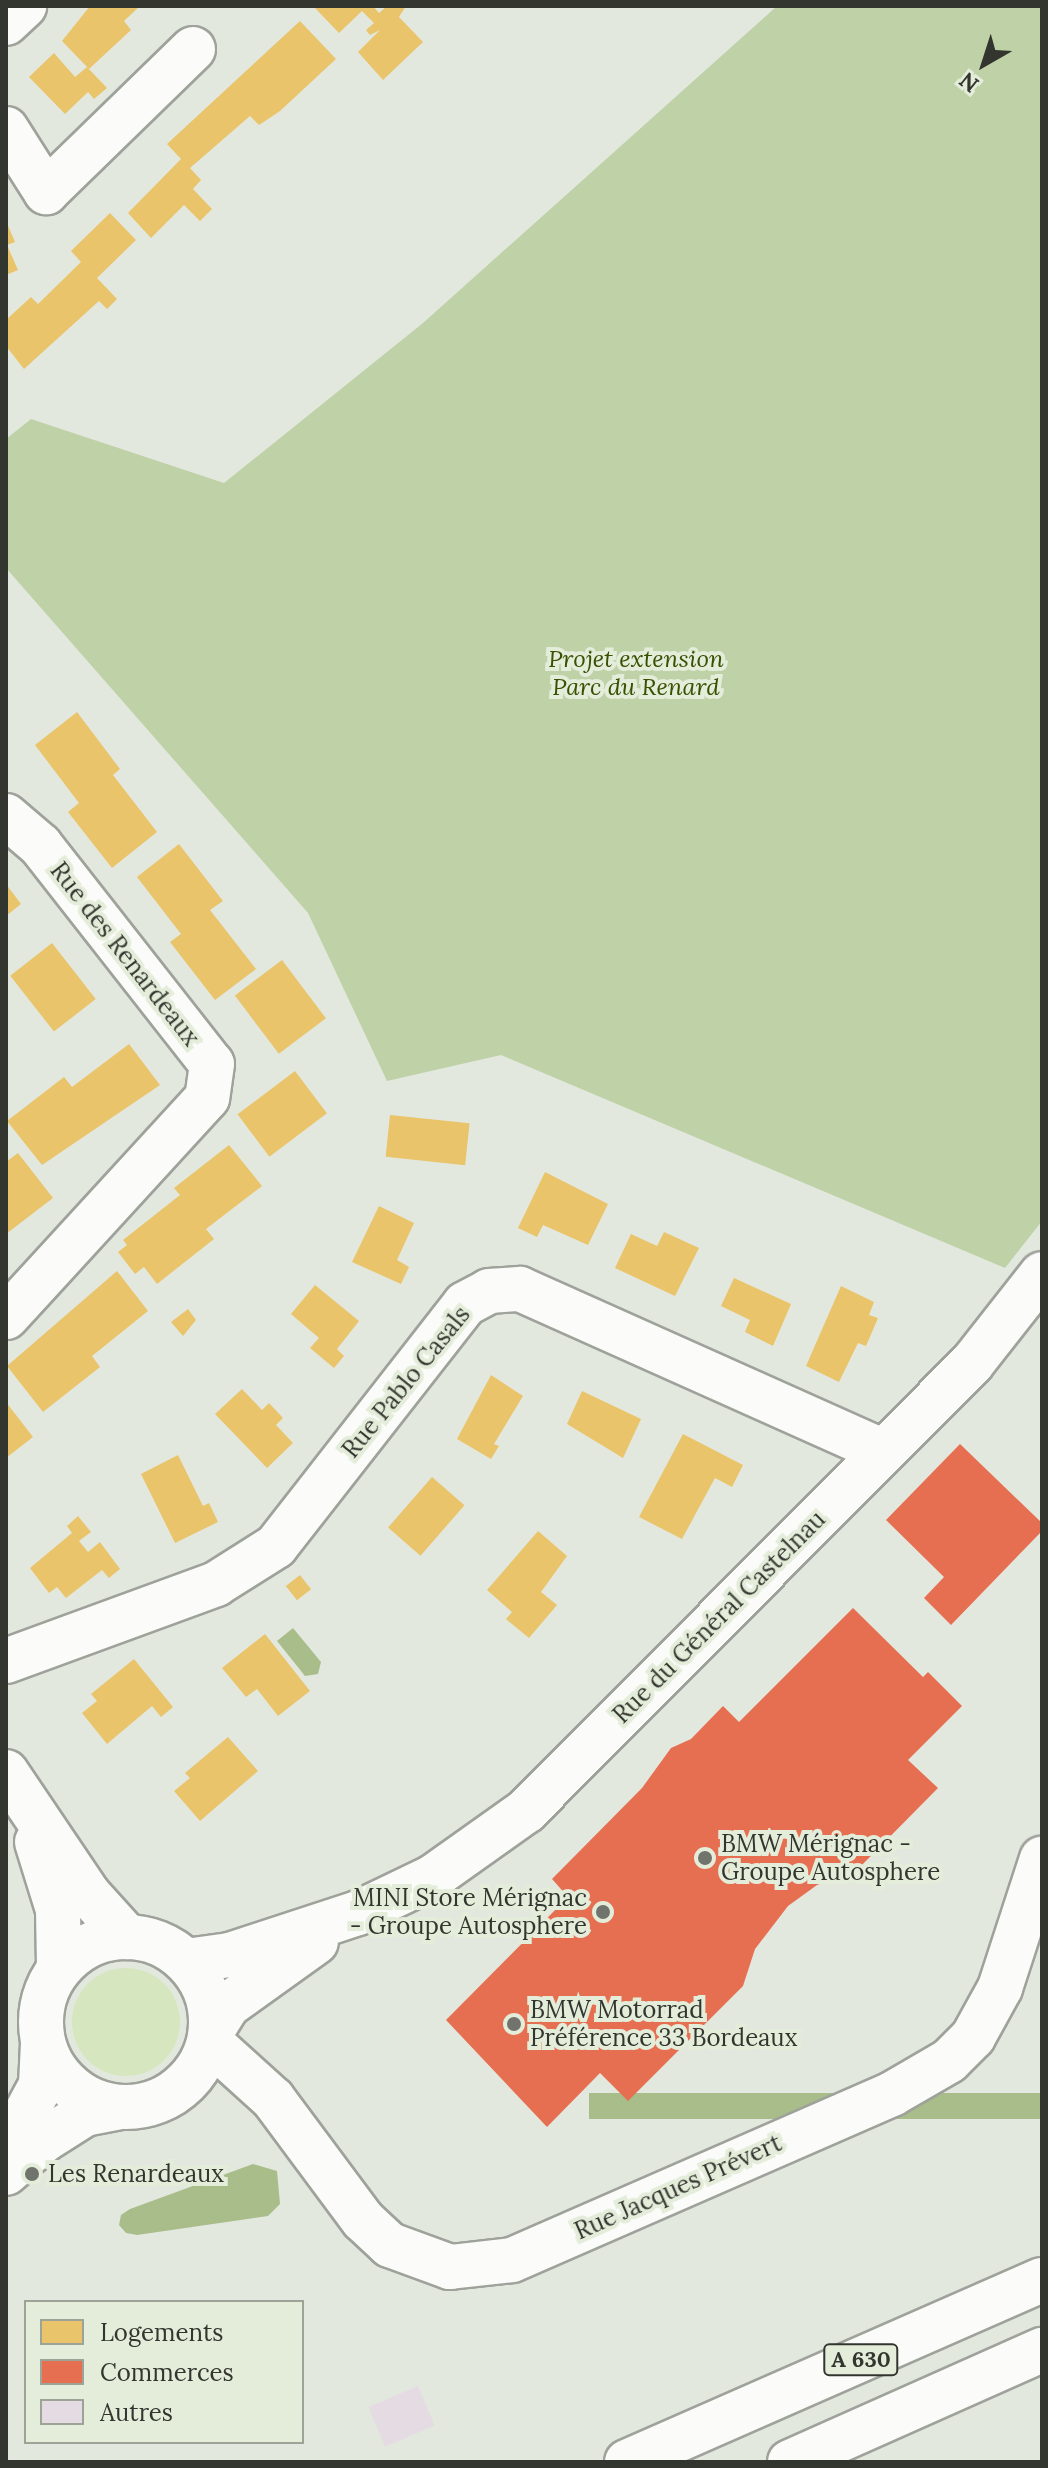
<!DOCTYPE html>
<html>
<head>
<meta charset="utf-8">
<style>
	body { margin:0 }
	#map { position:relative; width:1048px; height:2468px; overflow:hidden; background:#e3e8de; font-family:Lora,serif }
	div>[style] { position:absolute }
	.green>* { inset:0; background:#d6e7bf }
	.round { border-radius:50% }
	.forest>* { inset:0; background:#bfd1a7 }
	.water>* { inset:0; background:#a9bd8b; transform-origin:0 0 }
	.homes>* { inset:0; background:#e9c46a; transform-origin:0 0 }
	.shops>* { inset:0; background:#e76f51 }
	.building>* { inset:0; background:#e4dce2; transform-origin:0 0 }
	.roads { filter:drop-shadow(2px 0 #9ea29a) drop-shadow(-2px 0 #9ea29a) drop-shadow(0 2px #9ea29a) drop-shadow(0 -2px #9ea29a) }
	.minor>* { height:44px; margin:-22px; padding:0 22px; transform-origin:22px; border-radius:22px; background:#fbfcfa }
	.minor>.ring { margin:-22px; padding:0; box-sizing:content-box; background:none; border:44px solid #fbfcfa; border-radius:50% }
	.highway>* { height:44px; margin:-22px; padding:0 22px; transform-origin:22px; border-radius:22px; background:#fbfcfa }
	.dots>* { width:22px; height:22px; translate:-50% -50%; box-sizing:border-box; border:4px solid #e4ecda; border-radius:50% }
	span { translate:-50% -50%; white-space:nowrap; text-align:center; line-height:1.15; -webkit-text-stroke:8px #e4ecda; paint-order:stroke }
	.shield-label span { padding:2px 6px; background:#e4ecda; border:2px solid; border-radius:6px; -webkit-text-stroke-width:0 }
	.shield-label { font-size:22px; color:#33362f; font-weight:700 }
	.park-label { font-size:24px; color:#3a5102; font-style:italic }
	.street-label { font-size:24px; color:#33362f }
	.poi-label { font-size:24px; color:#33362f }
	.left { translate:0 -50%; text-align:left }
	.right { translate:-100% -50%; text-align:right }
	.frame { position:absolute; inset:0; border:8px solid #33362f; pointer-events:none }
	.legend { position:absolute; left:24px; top:2300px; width:280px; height:144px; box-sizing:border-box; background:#e4ecda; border:2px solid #9da396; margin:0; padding:10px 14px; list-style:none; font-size:24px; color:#33362f }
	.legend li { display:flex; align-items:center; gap:16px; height:40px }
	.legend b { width:40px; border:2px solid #9da396 }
	.north { position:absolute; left:944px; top:24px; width:80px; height:80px; -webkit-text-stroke:6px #e4ecda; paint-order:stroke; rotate:219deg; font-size:22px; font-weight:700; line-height:32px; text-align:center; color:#33362f }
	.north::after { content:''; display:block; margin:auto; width:28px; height:36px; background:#33362f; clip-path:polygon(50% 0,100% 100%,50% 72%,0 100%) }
</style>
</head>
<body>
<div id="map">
	<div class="green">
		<div class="round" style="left:72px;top:1968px;width:108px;height:108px"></div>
	</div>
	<div class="forest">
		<div style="clip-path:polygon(777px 6px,1042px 6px,1042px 1221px,1005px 1268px,501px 1055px,387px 1081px,308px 913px,6px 568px,6px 439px,31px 419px,224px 483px,423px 323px)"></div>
	</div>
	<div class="water">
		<div style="clip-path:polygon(293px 1628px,321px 1662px,318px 1674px,305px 1676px,277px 1641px)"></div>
		<div style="left:1042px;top:2093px;width:26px;height:453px;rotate:90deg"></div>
		<div style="clip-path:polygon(253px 2164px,277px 2171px,280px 2204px,268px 2216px,137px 2235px,126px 2233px,119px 2225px,121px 2215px,130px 2209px)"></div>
	</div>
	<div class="homes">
		<div style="clip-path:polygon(90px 6px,140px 6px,124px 21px,131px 30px,89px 69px,62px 41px)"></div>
		<div style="clip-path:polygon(313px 6px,373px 6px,379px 13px,387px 6px,406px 6px,399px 17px,423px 42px,383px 80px,358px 52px,380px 30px,370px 35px,366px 30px,374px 23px,362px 11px,339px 33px)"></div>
		<div style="clip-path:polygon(300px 21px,336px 59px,280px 111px,259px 125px,250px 116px,190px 168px,201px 180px,193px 189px,212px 209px,200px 221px,184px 205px,151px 238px,128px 213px,181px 159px,167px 144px)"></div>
		<div style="clip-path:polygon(54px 53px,75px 77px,87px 67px,107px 88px,94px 99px,88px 92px,65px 114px,29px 77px)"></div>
		<div style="clip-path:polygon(110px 213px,136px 240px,97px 278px,117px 299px,107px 309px,99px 301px,24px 369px,6px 346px,6px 320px,31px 297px,38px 304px,81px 262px,71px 251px)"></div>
		<div style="clip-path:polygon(6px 221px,15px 242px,7px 245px,18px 270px,6px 275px)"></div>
		<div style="clip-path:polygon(77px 712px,120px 769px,113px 775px,157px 832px,112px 868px,68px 812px,79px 803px,35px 745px)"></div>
		<div style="clip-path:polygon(179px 844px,223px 901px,210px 910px,256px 969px,215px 1000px,170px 942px,181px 934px,137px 877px)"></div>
		<div style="clip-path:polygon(6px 884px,21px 904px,6px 916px)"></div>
		<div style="left:52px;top:943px;width:71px;height:53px;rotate:52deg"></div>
		<div style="left:282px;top:960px;width:73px;height:59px;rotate:53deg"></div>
		<div style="clip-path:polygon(129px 1044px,160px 1085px,42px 1165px,7px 1121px,64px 1077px,72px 1087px)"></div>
		<div style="left:295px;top:1071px;width:53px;height:72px;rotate:53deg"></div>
		<div style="left:390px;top:1115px;width:80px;height:42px;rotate:6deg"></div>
		<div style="clip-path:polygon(229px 1145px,262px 1186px,206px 1229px,214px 1239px,157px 1284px,144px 1267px,135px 1274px,118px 1252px,127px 1245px,123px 1240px,180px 1195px,174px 1188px)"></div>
		<div style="clip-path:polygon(18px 1153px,53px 1198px,6px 1234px,6px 1162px)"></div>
		<div style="clip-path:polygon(545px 1172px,608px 1204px,588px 1245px,543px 1225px,537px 1237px,518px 1228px)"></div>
		<div style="clip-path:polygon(379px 1206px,414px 1223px,397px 1260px,409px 1267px,401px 1284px,352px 1262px)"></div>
		<div style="clip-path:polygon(664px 1232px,699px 1248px,675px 1296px,615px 1268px,631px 1234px,657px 1246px)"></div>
		<div style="clip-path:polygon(117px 1271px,148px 1311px,92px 1356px,100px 1367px,43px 1412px,7px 1366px)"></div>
		<div style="clip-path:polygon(734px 1278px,791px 1304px,773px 1346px,745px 1332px,750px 1320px,721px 1306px)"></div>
		<div style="clip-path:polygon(315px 1285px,359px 1321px,337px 1349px,344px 1356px,334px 1368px,310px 1348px,319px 1338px,291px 1314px)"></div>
		<div style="clip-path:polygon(841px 1286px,874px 1302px,869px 1315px,878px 1318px,866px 1346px,858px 1343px,839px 1382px,806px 1366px)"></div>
		<div style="clip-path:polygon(188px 1309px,196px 1320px,183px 1336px,171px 1322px)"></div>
		<div style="clip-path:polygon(491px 1375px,523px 1396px,494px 1444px,499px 1446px,491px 1459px,457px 1439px)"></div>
		<div style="clip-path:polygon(242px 1389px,262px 1410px,269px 1403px,283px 1418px,276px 1425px,293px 1443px,267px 1468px,215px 1414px)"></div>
		<div style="clip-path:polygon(582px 1391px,641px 1419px,623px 1458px,567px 1424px)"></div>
		<div style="clip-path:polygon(6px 1402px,33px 1437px,6px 1458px)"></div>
		<div style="clip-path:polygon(683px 1434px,743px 1465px,732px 1487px,715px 1478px,682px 1539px,639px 1517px)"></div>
		<div style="clip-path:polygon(178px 1455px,203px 1506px,209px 1503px,218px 1522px,175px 1543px,141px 1474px)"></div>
		<div style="left:432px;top:1477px;width:43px;height:67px;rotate:41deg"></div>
		<div style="clip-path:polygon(78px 1516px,91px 1532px,79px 1541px,88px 1552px,100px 1542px,120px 1569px,109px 1578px,102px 1570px,66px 1598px,57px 1587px,49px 1593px,30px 1568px,72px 1533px,67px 1526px)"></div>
		<div style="clip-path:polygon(538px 1531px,567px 1556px,541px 1592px,557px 1605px,529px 1638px,506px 1619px,512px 1612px,487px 1590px)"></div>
		<div style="left:300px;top:1575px;width:18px;height:18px;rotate:52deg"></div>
		<div style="clip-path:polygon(265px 1634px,310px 1691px,278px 1716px,257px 1689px,246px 1697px,222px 1668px)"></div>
		<div style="clip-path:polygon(134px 1659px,173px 1707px,161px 1717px,152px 1706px,107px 1744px,82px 1713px,97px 1701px,91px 1694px)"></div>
		<div style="clip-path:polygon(228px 1737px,258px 1771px,200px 1821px,174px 1791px,190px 1778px,185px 1773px)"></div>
	</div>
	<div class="shops">
		<div style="clip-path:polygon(960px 1444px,1042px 1523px,1042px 1531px,951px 1625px,924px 1598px,944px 1577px,886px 1520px)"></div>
		<div style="clip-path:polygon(853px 1608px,923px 1677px,928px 1672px,962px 1706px,908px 1760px,938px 1788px,856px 1871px,817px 1885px,788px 1906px,755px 1949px,743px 1986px,628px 2101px,600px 2073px,547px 2127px,446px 2020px,568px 1897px,552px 1879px,642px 1788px,671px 1748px,691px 1739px,723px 1706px,739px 1722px)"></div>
	</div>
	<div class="building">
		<div style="left:418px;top:2386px;width:43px;height:54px;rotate:67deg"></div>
	</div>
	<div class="roads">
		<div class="minor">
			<div style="left:6px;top:23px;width:25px;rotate:-43deg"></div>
			<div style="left:6px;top:129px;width:75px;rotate:57.6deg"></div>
			<div style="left:46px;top:192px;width:205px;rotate:-44.2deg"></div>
			<div style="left:6px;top:816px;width:45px;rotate:40.5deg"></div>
			<div style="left:40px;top:845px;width:278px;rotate:51.9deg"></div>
			<div style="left:212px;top:1064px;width:34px;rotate:98deg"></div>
			<div style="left:207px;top:1098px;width:297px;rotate:132.5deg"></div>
			<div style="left:6px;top:1661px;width:224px;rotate:-20.1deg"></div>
			<div style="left:216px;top:1584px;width:71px;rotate:-32.3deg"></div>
			<div style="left:276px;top:1546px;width:307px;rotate:-52deg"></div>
			<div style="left:465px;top:1304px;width:27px;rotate:-28deg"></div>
			<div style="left:489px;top:1291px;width:31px;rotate:-4deg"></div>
			<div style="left:520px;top:1289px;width:398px;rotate:24.1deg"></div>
			<div style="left:6px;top:1772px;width:148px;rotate:56deg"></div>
			<div style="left:89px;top:1895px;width:57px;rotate:47.9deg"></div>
			<div style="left:37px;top:1842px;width:71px;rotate:72.8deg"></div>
			<div style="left:58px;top:1910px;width:59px;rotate:89deg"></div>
			<div class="ring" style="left:41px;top:1937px;width:126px;height:126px"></div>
			<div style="left:186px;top:1961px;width:44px;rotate:-7.8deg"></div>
			<div style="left:230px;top:1955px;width:135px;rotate:-18.2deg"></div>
			<div style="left:358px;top:1913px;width:83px;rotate:-25.6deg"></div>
			<div style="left:433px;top:1877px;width:114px;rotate:-35.4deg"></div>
			<div style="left:526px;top:1811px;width:632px;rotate:-45.13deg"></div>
			<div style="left:972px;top:1363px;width:113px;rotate:-51.8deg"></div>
			<div style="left:211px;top:2032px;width:32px;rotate:-58deg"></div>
			<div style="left:228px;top:2005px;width:108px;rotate:-35.6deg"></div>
			<div style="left:210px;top:2042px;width:85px;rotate:42.1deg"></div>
			<div style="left:273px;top:2099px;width:151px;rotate:53.4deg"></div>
			<div style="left:363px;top:2220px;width:37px;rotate:43deg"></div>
			<div style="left:390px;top:2245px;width:64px;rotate:20.1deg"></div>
			<div style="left:450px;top:2267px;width:62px;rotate:-6.4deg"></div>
			<div style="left:512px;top:2260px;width:415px;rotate:-23.6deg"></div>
			<div style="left:892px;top:2094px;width:66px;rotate:-30.1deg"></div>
			<div style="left:949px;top:2061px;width:34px;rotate:-45deg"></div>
			<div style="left:973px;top:2037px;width:56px;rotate:-61.1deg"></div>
			<div style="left:1000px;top:1988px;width:136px;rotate:-72deg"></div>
			<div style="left:6px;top:2150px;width:74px;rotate:-61.7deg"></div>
			<div style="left:41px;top:2085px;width:42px;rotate:-87.3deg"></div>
			<div style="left:6px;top:2173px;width:50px;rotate:-41deg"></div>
			<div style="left:44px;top:2140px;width:49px;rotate:-32.4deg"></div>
			<div style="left:85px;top:2114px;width:33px;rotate:-11deg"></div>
		</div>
		<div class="highway">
			<div style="left:627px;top:2462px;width:453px;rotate:-23.7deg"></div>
			<div style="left:790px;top:2462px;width:276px;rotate:-24deg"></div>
		</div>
	</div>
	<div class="dots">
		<div style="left:705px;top:1858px;background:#71746c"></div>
		<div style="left:603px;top:1912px;background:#71746c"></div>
		<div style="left:514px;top:2024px;background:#71746c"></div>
		<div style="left:32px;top:2174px;background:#71746c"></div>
	</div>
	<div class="shield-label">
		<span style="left:861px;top:2360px">A 630</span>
	</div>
	<div class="park-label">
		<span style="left:636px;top:673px">Projet extension<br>Parc du Renard</span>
	</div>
	<div class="street-label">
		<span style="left:125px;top:954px;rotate:52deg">Rue des Renardeaux</span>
		<span style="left:406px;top:1382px;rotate:-51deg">Rue Pablo Casals</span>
		<span style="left:719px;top:1617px;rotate:-45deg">Rue du Général Castelnau</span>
		<span style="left:678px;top:2187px;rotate:-24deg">Rue Jacques Prévert</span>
	</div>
	<div class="poi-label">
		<span class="left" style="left:721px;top:1858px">BMW Mérignac -<br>Groupe Autosphere</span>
		<span class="right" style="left:587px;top:1912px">MINI Store Mérignac<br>- Groupe Autosphere</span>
		<span class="left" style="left:530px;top:2024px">BMW Motorrad<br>Préférence 33 Bordeaux</span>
		<span class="left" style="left:48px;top:2174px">Les Renardeaux</span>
	</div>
	<div class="frame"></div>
	<ul class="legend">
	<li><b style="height:22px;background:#e9c46a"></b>Logements</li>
	<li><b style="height:22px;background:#e76f51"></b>Commerces</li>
	<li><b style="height:22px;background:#e4dce2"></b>Autres</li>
	</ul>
	<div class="north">N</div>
</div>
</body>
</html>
